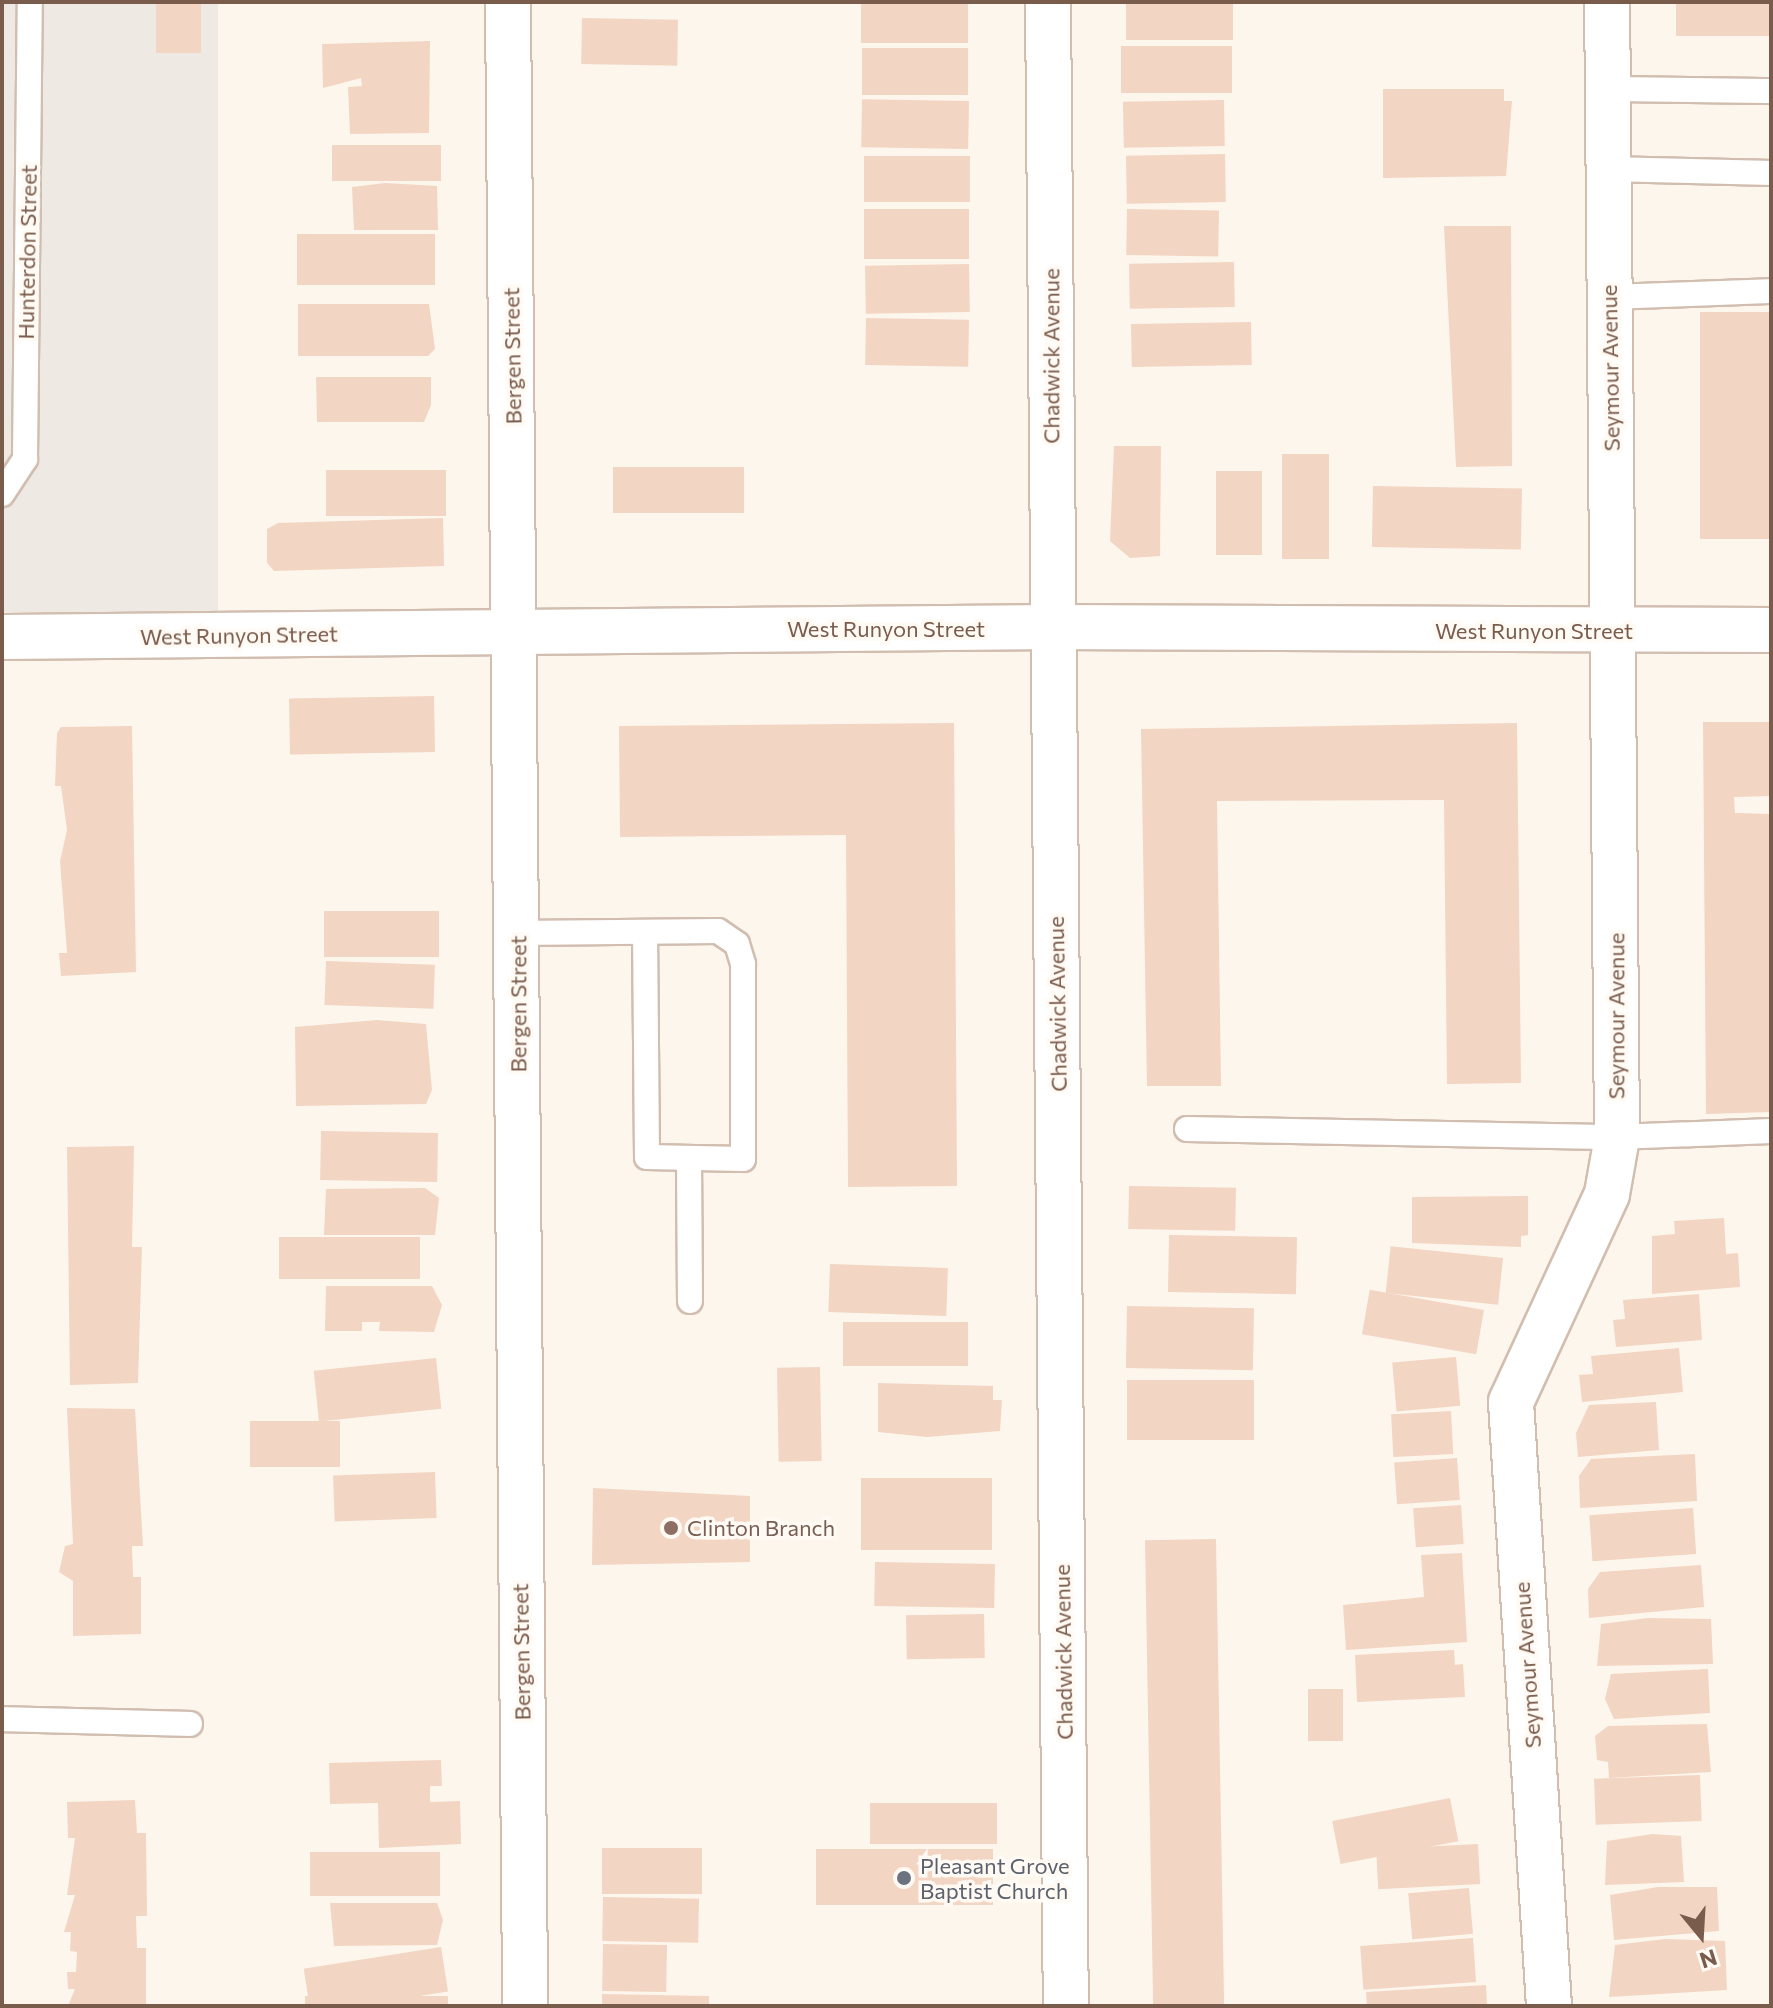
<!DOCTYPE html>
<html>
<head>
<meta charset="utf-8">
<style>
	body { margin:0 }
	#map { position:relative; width:1773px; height:2008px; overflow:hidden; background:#fdf6ec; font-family:Commissioner,sans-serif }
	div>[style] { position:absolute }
	.industrial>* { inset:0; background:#efe9e4; transform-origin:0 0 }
	.building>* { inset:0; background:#f3d5c3; transform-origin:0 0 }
	.roads { filter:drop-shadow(2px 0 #d1beb0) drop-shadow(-2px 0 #d1beb0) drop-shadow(0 2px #d1beb0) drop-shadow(0 -2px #d1beb0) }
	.lane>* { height:24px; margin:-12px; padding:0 12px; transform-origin:12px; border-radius:12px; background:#fff }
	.street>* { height:44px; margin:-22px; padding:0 22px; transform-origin:22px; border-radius:22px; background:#fff }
	.secondary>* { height:44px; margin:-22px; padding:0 22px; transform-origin:22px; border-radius:22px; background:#fff }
	.dots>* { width:22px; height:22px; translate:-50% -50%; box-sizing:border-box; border:4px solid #fffaf3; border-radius:50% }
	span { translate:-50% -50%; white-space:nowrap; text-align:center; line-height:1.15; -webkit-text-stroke:7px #fffaf3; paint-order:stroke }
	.street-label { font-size:22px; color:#7a5c4d }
	.education-label { font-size:22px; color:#785e54 }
	.left { translate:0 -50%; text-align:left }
	.worship-label { font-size:22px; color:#5b616d }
	.frame { position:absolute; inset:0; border:4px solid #7a5c4d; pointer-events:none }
	.north { position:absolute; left:1661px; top:1896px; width:80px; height:80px; -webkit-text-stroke:6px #fffaf3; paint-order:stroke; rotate:162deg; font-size:22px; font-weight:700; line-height:32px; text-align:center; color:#7a5c4d }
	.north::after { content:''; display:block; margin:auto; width:28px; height:36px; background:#7a5c4d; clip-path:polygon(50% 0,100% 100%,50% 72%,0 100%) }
</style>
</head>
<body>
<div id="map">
	<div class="industrial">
		<div style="left:2px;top:2px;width:216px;height:610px"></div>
	</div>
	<div class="building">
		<div style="left:156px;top:2px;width:45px;height:51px"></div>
		<div style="left:861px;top:2px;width:107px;height:41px"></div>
		<div style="left:1126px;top:2px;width:107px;height:38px"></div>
		<div style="left:1676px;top:2px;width:95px;height:34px"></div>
		<div style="left:582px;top:18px;width:96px;height:46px;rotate:1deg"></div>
		<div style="clip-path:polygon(430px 41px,429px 133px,350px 134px,348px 87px,362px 86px,361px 78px,323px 88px,322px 44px)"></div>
		<div style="left:1232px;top:46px;width:47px;height:111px;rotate:90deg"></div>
		<div style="left:968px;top:48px;width:47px;height:106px;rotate:90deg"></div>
		<div style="clip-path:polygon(1383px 89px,1504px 89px,1504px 101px,1512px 101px,1506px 176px,1383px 178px)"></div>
		<div style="left:1224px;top:100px;width:46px;height:101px;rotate:89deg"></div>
		<div style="left:969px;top:101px;width:48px;height:107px;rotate:91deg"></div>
		<div style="left:332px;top:145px;width:109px;height:36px"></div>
		<div style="left:1225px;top:154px;width:48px;height:99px;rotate:89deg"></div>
		<div style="left:970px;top:156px;width:46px;height:106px;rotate:90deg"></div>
		<div style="clip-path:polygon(385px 183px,437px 186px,438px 230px,354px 230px,352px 187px)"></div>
		<div style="left:969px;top:209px;width:50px;height:105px;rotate:90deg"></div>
		<div style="left:1127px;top:209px;width:92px;height:46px;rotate:1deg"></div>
		<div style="clip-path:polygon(1444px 226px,1511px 226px,1512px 466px,1456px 467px)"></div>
		<div style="left:297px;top:234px;width:138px;height:51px"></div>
		<div style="left:1234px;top:262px;width:45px;height:105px;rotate:89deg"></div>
		<div style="left:969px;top:264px;width:48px;height:104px;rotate:89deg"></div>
		<div style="clip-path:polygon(298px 304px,429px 304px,435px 349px,428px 356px,298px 356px)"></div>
		<div style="left:1700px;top:312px;width:71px;height:227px"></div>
		<div style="left:866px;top:318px;width:103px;height:47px;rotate:1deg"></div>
		<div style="left:1251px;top:322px;width:43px;height:120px;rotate:89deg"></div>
		<div style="clip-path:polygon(316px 377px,431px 377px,431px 405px,424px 422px,317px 422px)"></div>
		<div style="clip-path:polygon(1114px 446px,1161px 446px,1160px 556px,1130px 558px,1110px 541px)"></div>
		<div style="left:1282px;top:454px;width:47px;height:105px"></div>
		<div style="left:744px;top:467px;width:46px;height:131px;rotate:90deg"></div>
		<div style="left:326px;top:470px;width:120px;height:46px"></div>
		<div style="left:1216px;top:471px;width:46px;height:84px"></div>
		<div style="left:1373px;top:486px;width:149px;height:61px;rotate:1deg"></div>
		<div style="clip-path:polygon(443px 518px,444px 566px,274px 571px,267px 563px,267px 529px,278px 523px)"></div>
		<div style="left:434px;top:696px;width:56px;height:145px;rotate:89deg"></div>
		<div style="clip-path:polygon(1703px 722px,1771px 722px,1771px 796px,1734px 797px,1735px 813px,1771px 814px,1771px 1112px,1706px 1114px)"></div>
		<div style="clip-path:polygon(954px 723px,957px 1186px,848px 1187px,846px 835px,620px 837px,619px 726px)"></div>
		<div style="clip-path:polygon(1517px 723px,1521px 1083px,1447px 1084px,1444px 800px,1217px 801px,1221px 1086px,1147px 1086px,1141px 729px)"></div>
		<div style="clip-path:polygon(132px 726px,136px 972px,61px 976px,59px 953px,67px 953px,60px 861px,67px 830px,61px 786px,55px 786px,57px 733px,61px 727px)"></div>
		<div style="left:324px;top:911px;width:115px;height:46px"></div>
		<div style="left:326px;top:961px;width:109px;height:44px;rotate:2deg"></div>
		<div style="clip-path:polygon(377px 1020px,426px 1024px,432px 1090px,426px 1104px,296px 1106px,295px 1027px)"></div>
		<div style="left:321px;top:1131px;width:117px;height:49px;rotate:1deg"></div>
		<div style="clip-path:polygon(134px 1146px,132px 1247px,142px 1247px,138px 1383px,70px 1385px,67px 1147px)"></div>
		<div style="left:1129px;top:1186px;width:107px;height:43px;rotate:1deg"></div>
		<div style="clip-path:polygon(425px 1188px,439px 1198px,435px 1235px,324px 1235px,326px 1189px)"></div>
		<div style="clip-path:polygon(1528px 1196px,1528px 1235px,1521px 1236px,1521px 1247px,1412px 1243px,1412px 1197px)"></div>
		<div style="clip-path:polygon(1724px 1218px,1726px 1254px,1738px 1253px,1740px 1287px,1652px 1294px,1652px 1236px,1675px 1234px,1674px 1221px)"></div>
		<div style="left:1169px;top:1235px;width:128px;height:57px;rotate:1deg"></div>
		<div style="left:279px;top:1237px;width:141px;height:42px"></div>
		<div style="left:1503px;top:1258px;width:47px;height:113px;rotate:96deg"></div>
		<div style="left:830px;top:1264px;width:118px;height:48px;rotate:2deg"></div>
		<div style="clip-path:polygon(326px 1286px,432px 1286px,442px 1305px,434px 1332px,379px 1331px,380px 1322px,362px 1322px,362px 1331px,325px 1331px)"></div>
		<div style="clip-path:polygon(1699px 1294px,1702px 1340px,1616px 1347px,1613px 1320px,1625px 1319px,1623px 1300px)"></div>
		<div style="left:1127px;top:1306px;width:127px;height:62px;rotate:1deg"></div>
		<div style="left:1484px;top:1310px;width:45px;height:116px;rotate:100deg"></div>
		<div style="left:843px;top:1322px;width:125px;height:44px"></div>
		<div style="clip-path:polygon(1679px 1348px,1683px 1392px,1582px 1402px,1579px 1375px,1593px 1374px,1591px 1356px)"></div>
		<div style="left:1456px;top:1357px;width:49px;height:64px;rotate:85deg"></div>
		<div style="left:436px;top:1358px;width:51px;height:123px;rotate:84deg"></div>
		<div style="left:820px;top:1367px;width:94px;height:43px;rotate:89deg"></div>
		<div style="left:1127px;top:1380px;width:127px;height:60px"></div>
		<div style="clip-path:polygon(878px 1383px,993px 1386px,993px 1400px,1002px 1400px,1000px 1431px,927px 1437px,878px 1432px)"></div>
		<div style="clip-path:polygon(1656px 1402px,1659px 1450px,1578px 1457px,1576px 1433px,1589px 1405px)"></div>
		<div style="clip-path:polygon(67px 1408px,135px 1409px,143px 1546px,132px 1546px,133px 1577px,141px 1577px,141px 1634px,73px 1636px,73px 1581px,59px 1572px,65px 1546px,73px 1544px)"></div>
		<div style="left:1451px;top:1411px;width:43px;height:60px;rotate:87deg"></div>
		<div style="left:340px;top:1421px;width:46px;height:90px;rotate:90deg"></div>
		<div style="clip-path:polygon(1695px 1454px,1697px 1501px,1580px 1508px,1579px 1476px,1591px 1459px)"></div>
		<div style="left:1457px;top:1458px;width:42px;height:63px;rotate:86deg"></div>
		<div style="left:435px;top:1472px;width:46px;height:102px;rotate:88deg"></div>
		<div style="left:992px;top:1478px;width:72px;height:131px;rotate:90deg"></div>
		<div style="clip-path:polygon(593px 1488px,750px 1496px,750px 1562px,592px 1565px)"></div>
		<div style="left:1461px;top:1505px;width:39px;height:48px;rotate:86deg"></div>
		<div style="left:1693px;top:1508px;width:46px;height:104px;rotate:86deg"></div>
		<div style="left:1216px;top:1539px;width:467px;height:71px;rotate:89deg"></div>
		<div style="clip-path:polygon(1462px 1553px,1467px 1642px,1346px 1650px,1343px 1605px,1424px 1597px,1421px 1555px)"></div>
		<div style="left:875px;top:1562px;width:120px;height:44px;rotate:1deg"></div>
		<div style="clip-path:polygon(1701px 1565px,1704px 1607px,1589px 1618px,1588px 1589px,1600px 1572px)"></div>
		<div style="left:984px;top:1614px;width:44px;height:78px;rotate:89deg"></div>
		<div style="clip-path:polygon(1648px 1618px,1711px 1619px,1713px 1664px,1597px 1666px,1601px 1624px)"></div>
		<div style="clip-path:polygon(1454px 1650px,1455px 1665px,1463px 1664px,1465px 1697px,1357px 1702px,1355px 1655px)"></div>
		<div style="clip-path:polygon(1708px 1669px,1710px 1713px,1614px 1719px,1605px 1699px,1611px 1674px)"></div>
		<div style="left:1308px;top:1689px;width:35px;height:52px"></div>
		<div style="clip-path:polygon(1707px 1724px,1711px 1772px,1609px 1778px,1608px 1762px,1597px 1760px,1595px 1736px,1608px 1726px)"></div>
		<div style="clip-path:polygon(441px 1760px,442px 1786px,430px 1786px,430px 1802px,460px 1801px,461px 1844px,379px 1848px,378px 1803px,330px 1804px,329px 1763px)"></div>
		<div style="left:1700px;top:1775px;width:46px;height:106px;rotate:88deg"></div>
		<div style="left:1450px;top:1798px;width:44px;height:120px;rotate:79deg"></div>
		<div style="clip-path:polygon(135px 1800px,137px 1833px,146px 1833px,147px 1916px,136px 1916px,137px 1948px,146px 1948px,146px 2006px,68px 2006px,75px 1989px,68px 1989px,67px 1972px,76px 1972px,77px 1952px,70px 1951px,71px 1932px,64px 1932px,75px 1895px,67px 1895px,75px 1838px,68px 1838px,67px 1802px)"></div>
		<div style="left:997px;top:1803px;width:41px;height:127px;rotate:90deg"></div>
		<div style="clip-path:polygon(1652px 1834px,1681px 1836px,1684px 1882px,1605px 1885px,1607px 1841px)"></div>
		<div style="left:1478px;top:1844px;width:40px;height:102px;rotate:87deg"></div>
		<div style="left:602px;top:1848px;width:100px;height:46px"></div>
		<div style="left:816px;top:1849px;width:177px;height:56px"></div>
		<div style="left:440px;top:1852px;width:44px;height:130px;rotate:90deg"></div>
		<div style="clip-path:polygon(1658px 1887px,1717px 1887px,1719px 1931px,1614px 1940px,1610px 1895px)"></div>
		<div style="left:1469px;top:1888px;width:46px;height:61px;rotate:85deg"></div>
		<div style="left:603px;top:1897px;width:96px;height:44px;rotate:1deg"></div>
		<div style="clip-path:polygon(330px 1903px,437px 1903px,443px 1920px,437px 1945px,334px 1946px)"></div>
		<div style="left:1473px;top:1938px;width:44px;height:113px;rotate:86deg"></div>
		<div style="clip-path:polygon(1665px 1939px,1725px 1941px,1727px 1990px,1609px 1997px,1615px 1945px)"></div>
		<div style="left:603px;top:1944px;width:64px;height:47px;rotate:1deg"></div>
		<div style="left:441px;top:1947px;width:45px;height:139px;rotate:81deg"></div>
		<div style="clip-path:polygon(1486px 1985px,1487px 2006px,1367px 2006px,1366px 1992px)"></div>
		<div style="clip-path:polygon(602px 1994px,709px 1996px,709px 2006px,602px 2006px)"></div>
		<div style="left:305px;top:1996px;width:143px;height:10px"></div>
	</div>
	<div class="roads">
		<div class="lane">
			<div style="left:1608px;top:89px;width:163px;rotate:0.7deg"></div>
			<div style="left:1609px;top:169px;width:162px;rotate:1.4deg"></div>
			<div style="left:1609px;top:297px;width:162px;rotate:-2.1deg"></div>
			<div style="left:2px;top:494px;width:42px;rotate:-56.7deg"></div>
			<div style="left:25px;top:459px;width:457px;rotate:-89.4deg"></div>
			<div style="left:517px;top:933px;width:201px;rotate:-0.6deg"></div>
			<div style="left:718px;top:931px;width:23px;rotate:34deg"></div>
			<div style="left:737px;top:944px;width:21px;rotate:73deg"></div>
			<div style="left:743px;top:964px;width:195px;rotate:90deg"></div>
			<div style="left:743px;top:1159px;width:96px;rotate:-178.8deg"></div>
			<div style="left:647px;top:1157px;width:225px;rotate:-90.5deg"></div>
			<div style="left:1187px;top:1129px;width:430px;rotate:1.1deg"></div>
			<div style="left:1617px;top:1137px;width:154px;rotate:-2.2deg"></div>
			<div style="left:689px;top:1158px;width:143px;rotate:89.6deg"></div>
			<div style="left:2px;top:1719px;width:188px;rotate:1.5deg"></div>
		</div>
		<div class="street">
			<div style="left:1048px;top:2px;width:2004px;rotate:89.49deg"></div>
			<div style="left:1549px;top:2006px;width:605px;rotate:-93.6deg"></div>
			<div style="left:1511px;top:1402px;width:229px;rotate:-65.2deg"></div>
			<div style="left:1607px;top:1194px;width:58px;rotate:-80deg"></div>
			<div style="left:1617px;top:1137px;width:1135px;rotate:-90.5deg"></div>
		</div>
		<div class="secondary">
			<div style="left:508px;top:2px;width:2004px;rotate:89.51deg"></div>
			<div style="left:2px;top:637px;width:1051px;rotate:-0.55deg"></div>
			<div style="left:1053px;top:627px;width:718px;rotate:0.24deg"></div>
		</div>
	</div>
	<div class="dots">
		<div style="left:671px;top:1528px;background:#8d6e63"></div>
		<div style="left:904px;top:1878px;background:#6b7280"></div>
	</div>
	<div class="street-label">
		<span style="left:27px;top:252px;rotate:-89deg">Hunterdon Street</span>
		<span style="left:512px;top:356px;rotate:-91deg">Bergen Street</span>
		<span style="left:1051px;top:356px;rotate:-90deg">Chadwick Avenue</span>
		<span style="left:1610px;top:368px;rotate:-91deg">Seymour Avenue</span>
		<span style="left:886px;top:629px">West Runyon Street</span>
		<span style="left:1534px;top:631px">West Runyon Street</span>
		<span style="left:239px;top:635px;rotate:-1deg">West Runyon Street</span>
		<span style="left:518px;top:1004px;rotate:-90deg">Bergen Street</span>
		<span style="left:1057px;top:1004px;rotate:-91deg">Chadwick Avenue</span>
		<span style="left:1616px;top:1016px;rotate:-90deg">Seymour Avenue</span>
		<span style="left:521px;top:1652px;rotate:-91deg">Bergen Street</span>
		<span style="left:1063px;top:1652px;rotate:-91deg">Chadwick Avenue</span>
		<span style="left:1527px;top:1665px;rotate:-94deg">Seymour Avenue</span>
	</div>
	<div class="education-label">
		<span class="left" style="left:687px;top:1528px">Clinton Branch</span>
	</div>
	<div class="worship-label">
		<span class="left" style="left:920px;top:1878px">Pleasant Grove<br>Baptist Church</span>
	</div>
	<div class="frame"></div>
	<div class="north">N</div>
</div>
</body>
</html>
